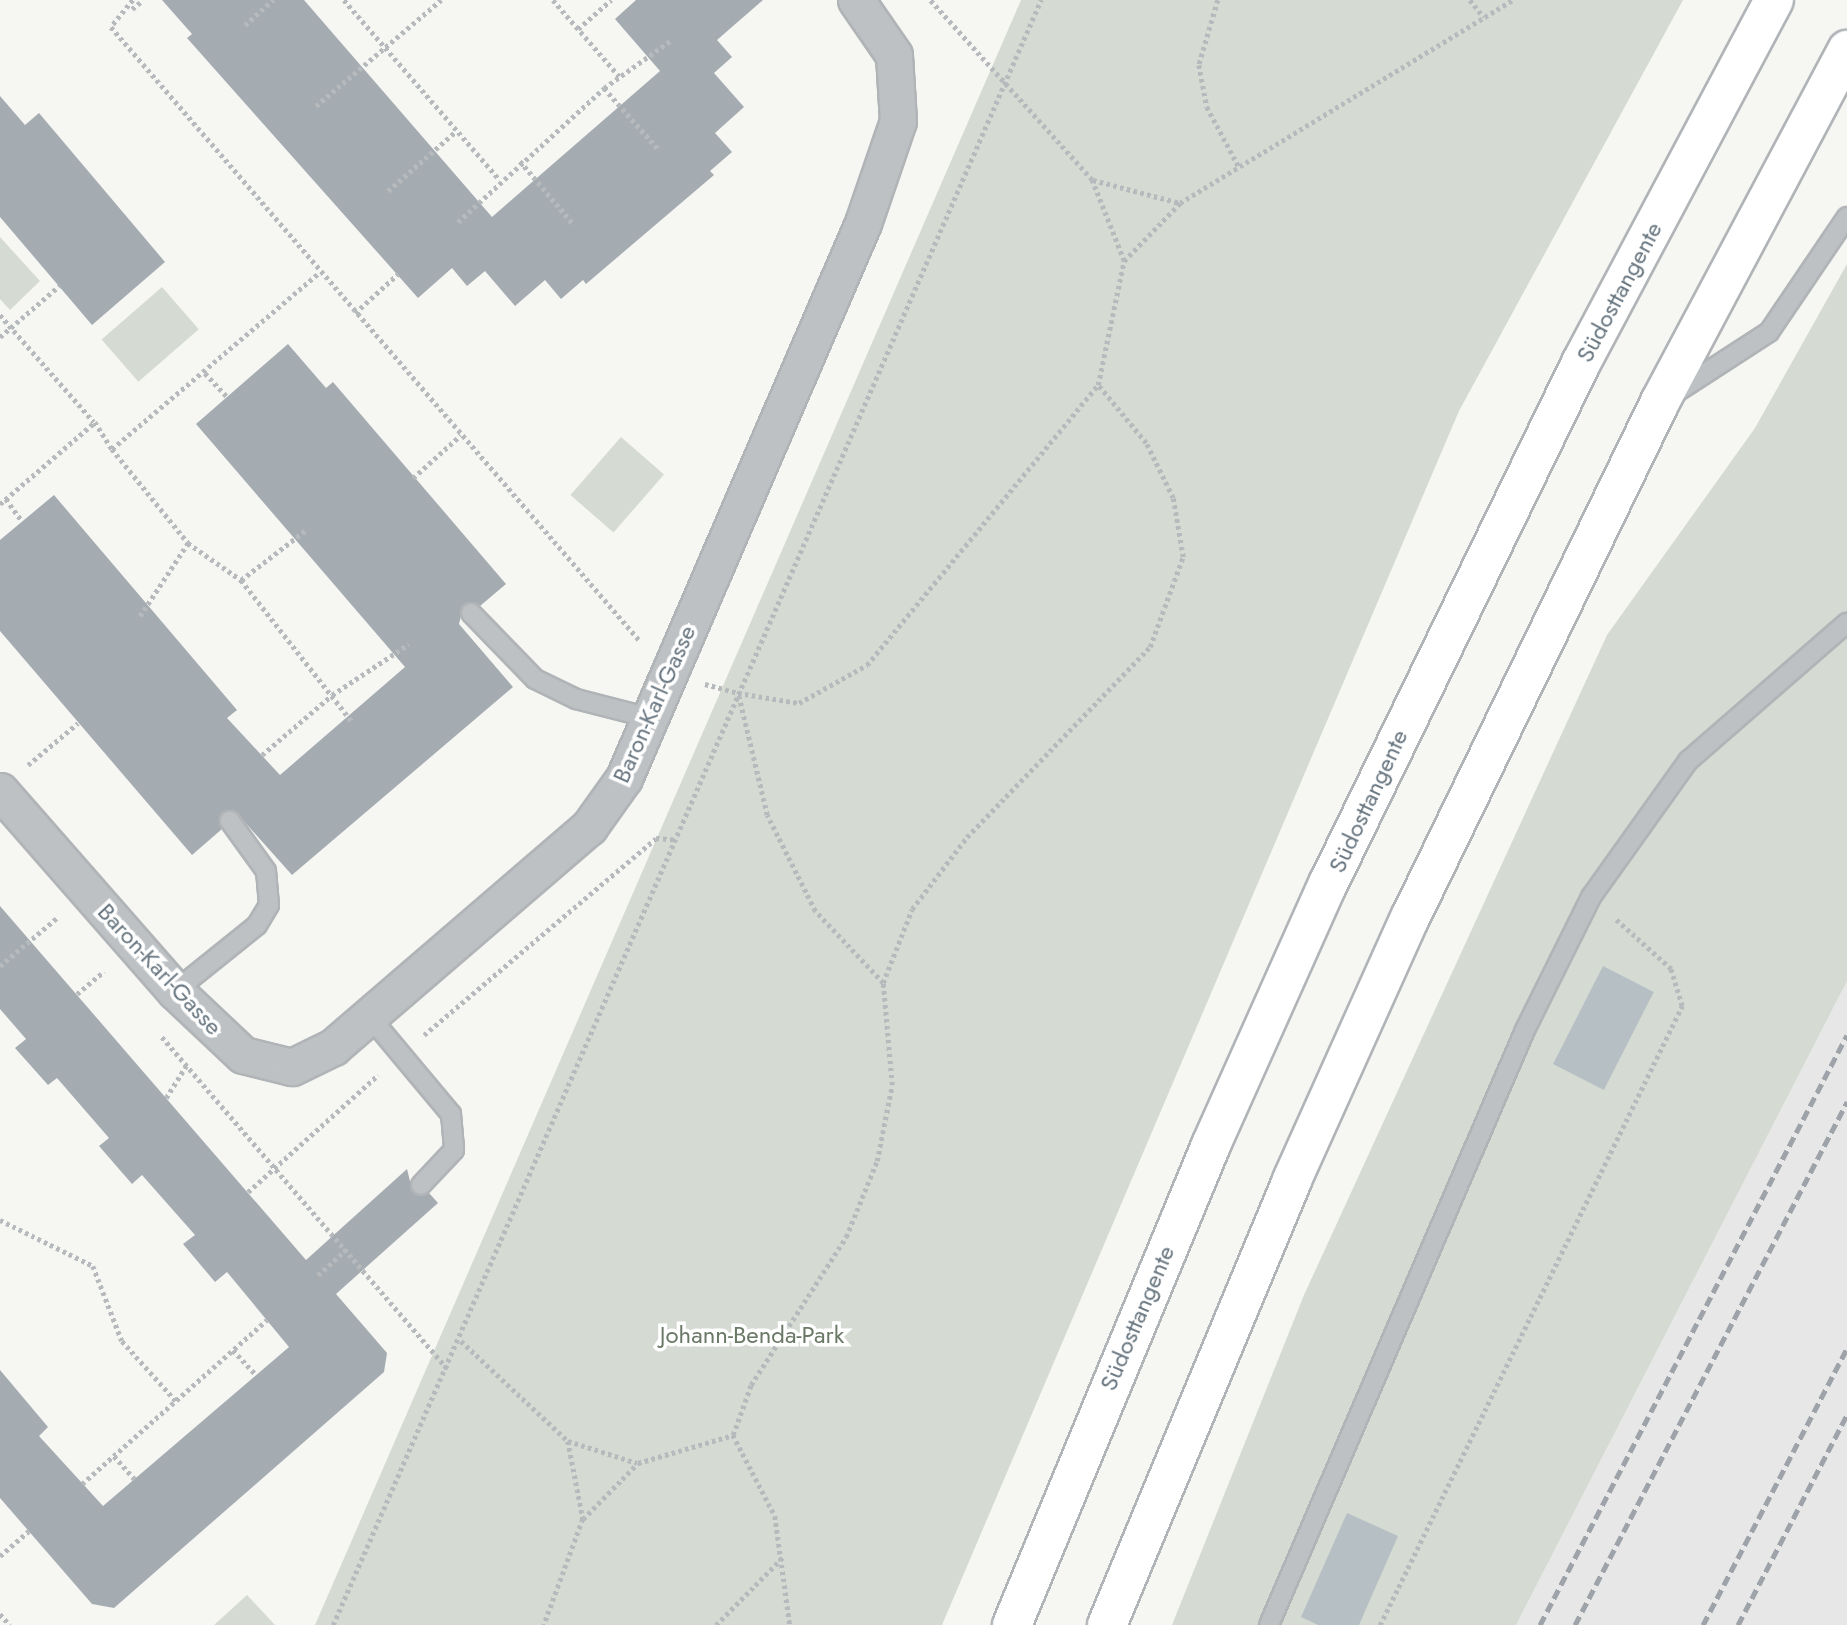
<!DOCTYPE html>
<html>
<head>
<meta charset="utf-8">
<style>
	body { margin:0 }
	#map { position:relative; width:1847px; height:1625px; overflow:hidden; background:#f6f6f3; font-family:Jost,sans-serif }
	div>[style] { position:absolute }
	.built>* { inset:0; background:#e6e7e6 }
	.green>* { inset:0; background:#d5dad3; transform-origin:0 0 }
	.water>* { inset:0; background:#b6c0c4; transform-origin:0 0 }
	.building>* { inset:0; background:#a5acb1 }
	.path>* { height:4.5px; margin-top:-2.25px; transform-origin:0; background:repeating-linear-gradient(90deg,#b7babc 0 3.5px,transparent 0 7px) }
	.roads { filter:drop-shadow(2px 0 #b1b4b7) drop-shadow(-2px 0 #b1b4b7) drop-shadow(0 2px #b1b4b7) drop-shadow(0 -2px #b1b4b7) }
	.service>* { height:18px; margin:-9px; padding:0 9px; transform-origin:9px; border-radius:9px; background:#bdc1c4 }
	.minor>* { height:35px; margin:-17.5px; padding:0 17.5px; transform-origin:17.5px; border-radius:17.5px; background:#bdc1c4 }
	.motorway>* { height:38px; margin:-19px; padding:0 19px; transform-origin:19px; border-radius:19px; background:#fff }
	.rail>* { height:5px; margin-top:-2.5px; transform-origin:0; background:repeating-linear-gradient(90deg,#9da3a8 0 10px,transparent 0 15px) }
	span { translate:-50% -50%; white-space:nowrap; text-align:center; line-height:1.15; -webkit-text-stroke:7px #fff; paint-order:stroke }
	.street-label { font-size:24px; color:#687680 }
	.park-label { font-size:24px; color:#6a7866 }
</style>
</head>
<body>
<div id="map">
	<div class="built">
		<div style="clip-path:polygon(1847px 981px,1847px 1625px,1516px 1625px)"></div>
	</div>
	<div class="green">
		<div style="clip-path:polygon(1021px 0,1683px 0,1459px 411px,942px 1625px,315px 1625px)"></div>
		<div style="clip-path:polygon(0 237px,40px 281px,10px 310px,0 299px)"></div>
		<div style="clip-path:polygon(1847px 264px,1847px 981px,1516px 1625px,1172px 1625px,1304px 1295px,1607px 635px,1755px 428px)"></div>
		<div style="left:162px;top:287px;width:56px;height:80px;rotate:49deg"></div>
		<div style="left:621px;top:437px;width:57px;height:77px;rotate:41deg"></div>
		<div style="clip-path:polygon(247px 1595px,275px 1625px,214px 1625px)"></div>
	</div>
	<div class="water">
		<div style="left:1603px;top:966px;width:57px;height:110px;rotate:27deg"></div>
		<div style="clip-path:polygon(1347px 1513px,1398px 1536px,1359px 1625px,1318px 1625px,1301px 1617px)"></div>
	</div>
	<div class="building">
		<div style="clip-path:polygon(162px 0,304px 0,492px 217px,660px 71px,615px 19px,636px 0,763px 0,717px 40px,732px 57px,714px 73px,744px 107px,715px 133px,732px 152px,710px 171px,714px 175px,586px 284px,583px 280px,561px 299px,545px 280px,515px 306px,485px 271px,467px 286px,452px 268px,418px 298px,187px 38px,192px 34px)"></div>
		<div style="clip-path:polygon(0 96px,25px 125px,39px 113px,165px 262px,92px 325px,0 217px)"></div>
		<div style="clip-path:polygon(288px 344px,326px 388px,333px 382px,506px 584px,480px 606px,464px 604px,459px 624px,513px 687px,292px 875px,234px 810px,223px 812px,222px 829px,192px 855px,0 631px,0 540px,54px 495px,237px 710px,227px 718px,280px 775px,405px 667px,196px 424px)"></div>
		<div style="clip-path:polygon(0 906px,306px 1260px,407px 1169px,413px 1193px,429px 1193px,438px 1203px,336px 1294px,387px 1353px,384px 1372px,114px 1608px,92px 1604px,0 1498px,0 1370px,48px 1427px,39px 1436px,103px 1506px,289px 1347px,227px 1272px,215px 1282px,183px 1244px,195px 1235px,142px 1175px,132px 1184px,99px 1146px,109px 1138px,57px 1078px,48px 1085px,15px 1048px,26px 1039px,0 1009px)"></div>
	</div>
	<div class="path">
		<div style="left:133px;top:0;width:35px;rotate:129deg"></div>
		<div style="left:111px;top:27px;width:810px;rotate:49.25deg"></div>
		<div style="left:344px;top:0;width:237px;rotate:49.1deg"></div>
		<div style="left:553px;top:0;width:101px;rotate:49deg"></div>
		<div style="left:1218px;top:0;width:68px;rotate:106.3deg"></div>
		<div style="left:1199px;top:65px;width:43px;rotate:79.2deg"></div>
		<div style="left:1207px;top:107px;width:68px;rotate:61.9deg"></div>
		<div style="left:1470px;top:0;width:22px;rotate:51deg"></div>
		<div style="left:132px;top:9px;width:14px;rotate:-39deg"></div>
		<div style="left:245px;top:25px;width:38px;rotate:-42deg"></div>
		<div style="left:578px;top:29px;width:44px;rotate:-41.3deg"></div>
		<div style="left:604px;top:88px;width:84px;rotate:48.4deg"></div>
		<div style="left:316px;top:106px;width:164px;rotate:-40.3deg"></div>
		<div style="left:520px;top:161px;width:84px;rotate:49.8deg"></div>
		<div style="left:1093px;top:180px;width:90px;rotate:14.8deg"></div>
		<div style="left:388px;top:191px;width:91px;rotate:-41.4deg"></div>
		<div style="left:458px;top:222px;width:198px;rotate:-42.5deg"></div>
		<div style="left:604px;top:88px;width:81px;rotate:-35.5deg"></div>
		<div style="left:1124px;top:261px;width:81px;rotate:-46deg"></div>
		<div style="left:1180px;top:203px;width:389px;rotate:-31.4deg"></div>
		<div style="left:355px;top:313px;width:58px;rotate:-42.2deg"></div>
		<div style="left:0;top:315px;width:142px;rotate:48.7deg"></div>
		<div style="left:0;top:337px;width:78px;rotate:-40.8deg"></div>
		<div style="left:205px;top:373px;width:33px;rotate:47deg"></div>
		<div style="left:112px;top:449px;width:121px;rotate:51deg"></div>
		<div style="left:188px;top:543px;width:65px;rotate:34.9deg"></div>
		<div style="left:241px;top:580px;width:182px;rotate:51.9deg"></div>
		<div style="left:413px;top:478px;width:64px;rotate:-41.9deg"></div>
		<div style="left:6px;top:499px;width:27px;rotate:54deg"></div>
		<div style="left:0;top:504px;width:125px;rotate:-40.8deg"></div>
		<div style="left:95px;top:422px;width:32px;rotate:58deg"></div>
		<div style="left:112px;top:449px;width:272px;rotate:-40.4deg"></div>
		<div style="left:241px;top:580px;width:82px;rotate:-37.6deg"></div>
		<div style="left:140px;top:616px;width:87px;rotate:-56.7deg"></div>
		<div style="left:705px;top:684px;width:34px;rotate:15deg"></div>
		<div style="left:262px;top:755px;width:92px;rotate:-40.6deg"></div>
		<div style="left:332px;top:695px;width:92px;rotate:-33.5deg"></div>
		<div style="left:28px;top:765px;width:65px;rotate:-40deg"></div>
		<div style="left:0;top:966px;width:76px;rotate:-40.2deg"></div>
		<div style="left:883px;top:983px;width:79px;rotate:-68.6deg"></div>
		<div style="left:912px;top:909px;width:91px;rotate:-52.6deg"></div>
		<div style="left:967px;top:837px;width:264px;rotate:-46.1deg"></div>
		<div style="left:1150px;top:647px;width:96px;rotate:-69.9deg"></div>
		<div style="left:1183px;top:557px;width:60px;rotate:-99.6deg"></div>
		<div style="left:1173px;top:498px;width:61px;rotate:-116.1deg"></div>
		<div style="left:1146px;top:443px;width:75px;rotate:-129.6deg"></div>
		<div style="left:1098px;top:385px;width:127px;rotate:-78.2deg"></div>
		<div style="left:1124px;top:261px;width:87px;rotate:-111.6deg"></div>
		<div style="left:1092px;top:180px;width:242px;rotate:-132deg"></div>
		<div style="left:77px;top:994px;width:35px;rotate:-40deg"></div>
		<div style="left:424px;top:1035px;width:304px;rotate:-40.3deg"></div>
		<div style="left:656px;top:838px;width:21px;rotate:5deg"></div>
		<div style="left:162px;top:1037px;width:438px;rotate:49.3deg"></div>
		<div style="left:166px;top:1098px;width:38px;rotate:-58deg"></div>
		<div style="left:248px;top:1192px;width:175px;rotate:-42deg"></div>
		<div style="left:0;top:1220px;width:104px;rotate:26.3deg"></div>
		<div style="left:93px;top:1266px;width:80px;rotate:68.9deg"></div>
		<div style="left:122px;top:1341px;width:81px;rotate:48deg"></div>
		<div style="left:318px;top:1275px;width:38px;rotate:-42deg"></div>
		<div style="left:461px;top:1341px;width:146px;rotate:43.1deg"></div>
		<div style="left:568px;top:1441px;width:79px;rotate:79.1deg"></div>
		<div style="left:583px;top:1519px;width:113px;rotate:110.2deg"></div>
		<div style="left:233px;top:1350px;width:34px;rotate:47deg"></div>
		<div style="left:733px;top:1435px;width:91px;rotate:62.6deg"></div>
		<div style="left:775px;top:1516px;width:110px;rotate:82.2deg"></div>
		<div style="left:568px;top:1441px;width:72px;rotate:17.7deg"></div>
		<div style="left:114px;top:1456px;width:31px;rotate:48deg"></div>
		<div style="left:82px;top:1484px;width:247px;rotate:-41.6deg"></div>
		<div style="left:583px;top:1519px;width:78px;rotate:-45.5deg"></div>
		<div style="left:638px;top:1463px;width:99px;rotate:-16.4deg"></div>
		<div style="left:733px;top:1435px;width:53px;rotate:-70.2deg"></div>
		<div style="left:751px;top:1385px;width:176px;rotate:-57.3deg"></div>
		<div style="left:846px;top:1237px;width:82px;rotate:-67.8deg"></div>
		<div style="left:877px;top:1161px;width:77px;rotate:-78.8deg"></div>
		<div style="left:892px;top:1085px;width:102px;rotate:-95deg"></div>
		<div style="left:883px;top:983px;width:99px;rotate:-133.4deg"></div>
		<div style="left:815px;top:911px;width:107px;rotate:-116.6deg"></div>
		<div style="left:767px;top:815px;width:125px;rotate:-103.4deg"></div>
		<div style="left:738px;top:693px;width:62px;rotate:9.3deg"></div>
		<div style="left:799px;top:703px;width:78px;rotate:-29.2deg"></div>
		<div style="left:867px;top:665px;width:363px;rotate:-50.5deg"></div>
		<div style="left:0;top:1556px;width:38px;rotate:-41deg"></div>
		<div style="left:0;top:1614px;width:15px;rotate:48deg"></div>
		<div style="left:333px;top:1625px;width:1773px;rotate:-66.46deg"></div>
		<div style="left:716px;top:1625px;width:95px;rotate:-45.4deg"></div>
		<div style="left:1380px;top:1625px;width:689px;rotate:-63.99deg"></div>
		<div style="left:1682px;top:1006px;width:39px;rotate:-107deg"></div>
		<div style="left:1671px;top:969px;width:76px;rotate:-138.2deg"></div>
	</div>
	<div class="roads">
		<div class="service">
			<div style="left:1675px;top:393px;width:112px;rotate:-33deg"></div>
			<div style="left:1769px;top:332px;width:139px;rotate:-55.9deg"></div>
			<div style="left:471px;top:613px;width:92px;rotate:45.9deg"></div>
			<div style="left:535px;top:679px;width:46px;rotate:26deg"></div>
			<div style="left:576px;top:699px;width:76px;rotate:14.4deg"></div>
			<div style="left:175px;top:991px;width:105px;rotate:-38.8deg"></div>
			<div style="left:257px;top:925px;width:23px;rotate:-59deg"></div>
			<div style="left:269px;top:905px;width:34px;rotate:-95deg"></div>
			<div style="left:266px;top:871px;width:62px;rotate:-125.8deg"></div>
			<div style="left:369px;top:1016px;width:128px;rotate:50.1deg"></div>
			<div style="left:451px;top:1114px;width:36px;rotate:85deg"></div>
			<div style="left:454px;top:1150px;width:48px;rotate:133.3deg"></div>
			<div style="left:1269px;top:1625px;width:648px;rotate:-66.72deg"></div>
			<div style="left:1525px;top:1030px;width:148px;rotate:-63.6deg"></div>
			<div style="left:1591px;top:897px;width:167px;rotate:-54.5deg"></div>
			<div style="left:1688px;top:761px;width:211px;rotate:-41deg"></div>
		</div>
		<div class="minor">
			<div style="left:0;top:791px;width:266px;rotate:48.8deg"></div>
			<div style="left:175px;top:991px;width:93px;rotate:43.3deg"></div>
			<div style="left:243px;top:1055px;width:50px;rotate:13.8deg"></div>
			<div style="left:292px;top:1067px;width:46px;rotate:-26deg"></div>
			<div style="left:333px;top:1047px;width:338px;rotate:-40.7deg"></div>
			<div style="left:589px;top:827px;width:60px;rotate:-54.5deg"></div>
			<div style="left:624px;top:778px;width:604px;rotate:-66.7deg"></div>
			<div style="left:863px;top:223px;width:108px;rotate:-71.1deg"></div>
			<div style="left:898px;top:121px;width:66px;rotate:-93.5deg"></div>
			<div style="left:894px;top:55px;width:67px;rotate:-124.6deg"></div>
		</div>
		<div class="motorway">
			<div style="left:1012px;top:1625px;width:520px;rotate:-67.48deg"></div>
			<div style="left:1211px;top:1145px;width:286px;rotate:-65.9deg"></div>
			<div style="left:1328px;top:884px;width:579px;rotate:-64.1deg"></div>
			<div style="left:1581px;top:363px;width:411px;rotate:-62deg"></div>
			<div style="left:1107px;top:1625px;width:482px;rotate:-67.4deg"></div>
			<div style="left:1292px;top:1180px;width:287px;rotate:-65.8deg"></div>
			<div style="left:1410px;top:918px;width:573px;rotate:-64.15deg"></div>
			<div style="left:1660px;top:402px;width:399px;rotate:-62deg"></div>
		</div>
	</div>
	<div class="rail">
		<div style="left:1540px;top:1625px;width:665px;rotate:-62.51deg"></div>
		<div style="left:1575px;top:1625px;width:590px;rotate:-62.52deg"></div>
		<div style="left:1703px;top:1625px;width:312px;rotate:-62.5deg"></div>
		<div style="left:1738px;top:1625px;width:237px;rotate:-62.6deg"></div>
	</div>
	<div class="street-label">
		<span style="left:1619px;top:292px;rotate:-62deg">Südosttangente</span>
		<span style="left:654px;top:704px;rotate:-66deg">Baron-Karl-Gasse</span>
		<span style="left:1368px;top:801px;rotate:-65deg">Südosttangente</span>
		<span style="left:160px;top:969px;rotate:47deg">Baron-Karl-Gasse</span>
		<span style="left:1137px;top:1318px;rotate:-67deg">Südosttangente</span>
	</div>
	<div class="park-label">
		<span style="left:752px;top:1335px">Johann-Benda-Park</span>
	</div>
</div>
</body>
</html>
